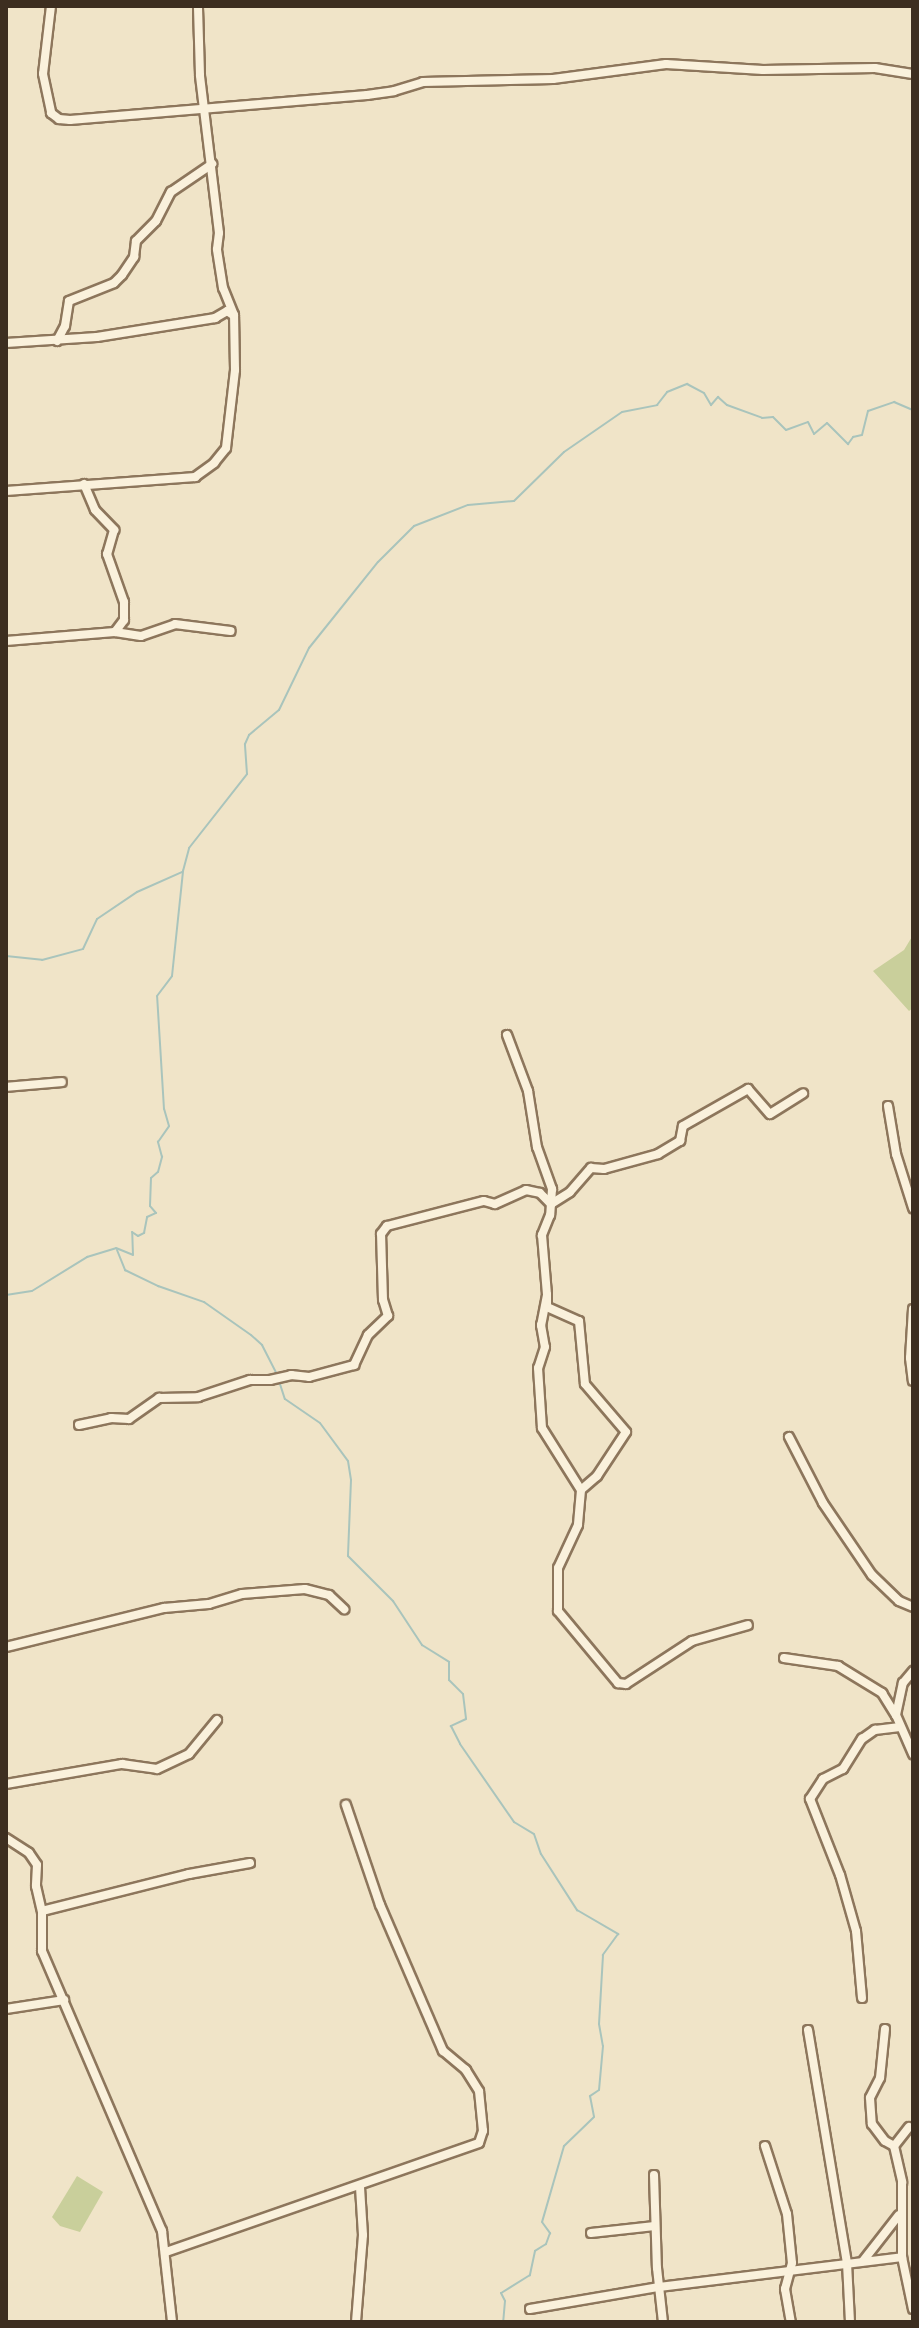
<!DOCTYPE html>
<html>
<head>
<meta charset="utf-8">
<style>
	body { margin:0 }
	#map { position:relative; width:919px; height:2328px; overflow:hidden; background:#f0e4c8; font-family:"Crimson Pro",serif }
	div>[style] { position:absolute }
	.green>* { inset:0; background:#c9cf9b }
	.stream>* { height:2px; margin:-1px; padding:0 1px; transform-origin:1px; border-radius:1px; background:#a9c4bc }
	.roads { filter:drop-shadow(2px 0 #8d765c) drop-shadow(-2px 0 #8d765c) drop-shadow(0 2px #8d765c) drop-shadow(0 -2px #8d765c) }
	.minor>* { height:8px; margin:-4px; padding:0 4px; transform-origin:4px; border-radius:4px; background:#faf1dc }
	span { translate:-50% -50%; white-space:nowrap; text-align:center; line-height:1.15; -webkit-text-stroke:6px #f7eed8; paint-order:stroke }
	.frame { position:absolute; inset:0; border:8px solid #3d2e20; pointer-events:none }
</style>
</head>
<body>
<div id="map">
	<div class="green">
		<div style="clip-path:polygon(913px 935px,913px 1008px,909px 1011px,873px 971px,904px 950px)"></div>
		<div style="clip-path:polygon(77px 2176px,103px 2192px,80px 2232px,60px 2226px,52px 2217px)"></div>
	</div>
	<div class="stream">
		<div style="left:6px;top:956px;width:36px;rotate:6deg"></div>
		<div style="left:42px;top:960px;width:42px;rotate:-15deg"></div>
		<div style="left:83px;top:949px;width:33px;rotate:-65deg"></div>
		<div style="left:97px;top:919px;width:48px;rotate:-34deg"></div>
		<div style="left:137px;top:892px;width:49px;rotate:-24deg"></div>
		<div style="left:117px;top:1250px;width:22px;rotate:68deg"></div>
		<div style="left:125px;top:1270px;width:37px;rotate:26deg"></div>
		<div style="left:158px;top:1286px;width:49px;rotate:19.2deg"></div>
		<div style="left:204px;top:1302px;width:57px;rotate:35.1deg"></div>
		<div style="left:251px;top:1335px;width:15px;rotate:42deg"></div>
		<div style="left:262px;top:1345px;width:34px;rotate:63deg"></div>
		<div style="left:6px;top:1295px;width:26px;rotate:-9deg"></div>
		<div style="left:32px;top:1291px;width:65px;rotate:-31.7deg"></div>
		<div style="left:87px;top:1257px;width:30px;rotate:-17deg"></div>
		<div style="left:116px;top:1248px;width:18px;rotate:22deg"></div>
		<div style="left:133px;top:1255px;width:23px;rotate:-92deg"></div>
		<div style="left:132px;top:1232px;width:7px;rotate:34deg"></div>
		<div style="left:138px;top:1236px;width:7px;rotate:-27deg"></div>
		<div style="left:144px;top:1233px;width:16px;rotate:-79deg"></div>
		<div style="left:147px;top:1217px;width:10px;rotate:-24deg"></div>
		<div style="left:156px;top:1213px;width:9px;rotate:-131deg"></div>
		<div style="left:150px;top:1206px;width:28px;rotate:-88deg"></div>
		<div style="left:151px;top:1178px;width:9px;rotate:-41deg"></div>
		<div style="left:158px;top:1172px;width:16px;rotate:-75deg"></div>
		<div style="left:162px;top:1157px;width:16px;rotate:-105deg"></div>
		<div style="left:158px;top:1142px;width:19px;rotate:-55deg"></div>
		<div style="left:169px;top:1126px;width:18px;rotate:-106deg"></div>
		<div style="left:164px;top:1109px;width:113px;rotate:-93.5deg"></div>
		<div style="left:157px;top:996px;width:25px;rotate:-53deg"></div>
		<div style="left:172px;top:976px;width:106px;rotate:-84deg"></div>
		<div style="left:183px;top:871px;width:24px;rotate:-75deg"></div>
		<div style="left:189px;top:848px;width:94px;rotate:-51.9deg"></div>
		<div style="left:247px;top:774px;width:30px;rotate:-94deg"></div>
		<div style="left:245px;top:744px;width:10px;rotate:-66deg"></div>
		<div style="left:249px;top:735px;width:39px;rotate:-40deg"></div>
		<div style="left:279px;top:710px;width:69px;rotate:-64.2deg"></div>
		<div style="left:309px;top:648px;width:110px;rotate:-51.3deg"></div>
		<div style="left:378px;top:562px;width:51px;rotate:-45deg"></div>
		<div style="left:414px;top:526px;width:58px;rotate:-21.3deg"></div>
		<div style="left:468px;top:505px;width:46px;rotate:-5deg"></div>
		<div style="left:514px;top:501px;width:70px;rotate:-44.4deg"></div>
		<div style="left:564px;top:452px;width:70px;rotate:-34.6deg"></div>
		<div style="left:622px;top:412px;width:36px;rotate:-11deg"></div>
		<div style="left:657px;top:405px;width:16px;rotate:-52deg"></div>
		<div style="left:667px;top:392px;width:22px;rotate:-22deg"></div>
		<div style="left:687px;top:384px;width:19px;rotate:28deg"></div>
		<div style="left:704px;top:393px;width:14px;rotate:60deg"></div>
		<div style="left:711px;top:405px;width:11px;rotate:-49deg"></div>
		<div style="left:718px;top:397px;width:12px;rotate:42deg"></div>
		<div style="left:727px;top:405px;width:37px;rotate:20deg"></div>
		<div style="left:762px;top:418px;width:11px;rotate:-5deg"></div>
		<div style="left:773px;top:417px;width:18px;rotate:45deg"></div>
		<div style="left:786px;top:430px;width:23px;rotate:-20deg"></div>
		<div style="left:808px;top:422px;width:13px;rotate:63deg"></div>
		<div style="left:814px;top:434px;width:17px;rotate:-40deg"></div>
		<div style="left:827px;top:423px;width:30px;rotate:45deg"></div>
		<div style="left:848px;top:444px;width:9px;rotate:-54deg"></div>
		<div style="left:853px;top:437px;width:9px;rotate:-13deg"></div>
		<div style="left:862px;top:435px;width:25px;rotate:-76deg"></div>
		<div style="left:868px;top:411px;width:28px;rotate:-19deg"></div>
		<div style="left:894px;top:402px;width:21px;rotate:23deg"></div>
		<div style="left:279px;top:1381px;width:19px;rotate:72deg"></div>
		<div style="left:285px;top:1399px;width:42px;rotate:34.4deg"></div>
		<div style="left:320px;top:1423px;width:47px;rotate:53.6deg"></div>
		<div style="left:348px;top:1461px;width:19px;rotate:81deg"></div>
		<div style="left:351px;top:1480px;width:76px;rotate:92.3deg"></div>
		<div style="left:348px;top:1556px;width:64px;rotate:45deg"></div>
		<div style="left:393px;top:1601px;width:53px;rotate:56.6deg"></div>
		<div style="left:422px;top:1645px;width:32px;rotate:32deg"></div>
		<div style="left:449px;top:1662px;width:18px;rotate:90deg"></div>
		<div style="left:449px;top:1680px;width:20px;rotate:45deg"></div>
		<div style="left:463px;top:1694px;width:25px;rotate:83deg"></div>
		<div style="left:466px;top:1719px;width:17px;rotate:155deg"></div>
		<div style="left:451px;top:1726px;width:20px;rotate:63deg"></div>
		<div style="left:460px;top:1744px;width:95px;rotate:55.3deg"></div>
		<div style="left:514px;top:1822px;width:23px;rotate:31deg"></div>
		<div style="left:534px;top:1834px;width:21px;rotate:71deg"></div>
		<div style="left:541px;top:1854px;width:67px;rotate:57.3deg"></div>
		<div style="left:577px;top:1910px;width:48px;rotate:30.3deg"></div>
		<div style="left:618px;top:1934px;width:26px;rotate:126deg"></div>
		<div style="left:603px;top:1955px;width:69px;rotate:93.3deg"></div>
		<div style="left:599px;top:2024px;width:22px;rotate:80deg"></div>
		<div style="left:603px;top:2046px;width:44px;rotate:95.2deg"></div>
		<div style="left:599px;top:2090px;width:11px;rotate:146deg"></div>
		<div style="left:590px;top:2096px;width:21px;rotate:79deg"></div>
		<div style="left:594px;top:2117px;width:42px;rotate:136deg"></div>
		<div style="left:564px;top:2146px;width:79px;rotate:106.1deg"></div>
		<div style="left:542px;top:2222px;width:14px;rotate:54deg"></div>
		<div style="left:550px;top:2233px;width:12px;rotate:110deg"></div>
		<div style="left:546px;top:2244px;width:13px;rotate:148deg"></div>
		<div style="left:535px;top:2251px;width:25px;rotate:102deg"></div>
		<div style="left:530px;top:2275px;width:34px;rotate:148deg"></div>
		<div style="left:501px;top:2293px;width:9px;rotate:63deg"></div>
		<div style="left:505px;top:2301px;width:21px;rotate:95deg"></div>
	</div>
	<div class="roads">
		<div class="minor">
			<div style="left:51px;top:6px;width:68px;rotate:96.7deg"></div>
			<div style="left:43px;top:74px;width:40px;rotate:78deg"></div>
			<div style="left:51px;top:113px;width:10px;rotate:37deg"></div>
			<div style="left:59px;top:119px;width:11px;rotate:5deg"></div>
			<div style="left:70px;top:120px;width:298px;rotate:-4.8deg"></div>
			<div style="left:367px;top:95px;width:27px;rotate:-8deg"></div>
			<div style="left:394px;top:91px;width:30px;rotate:-17deg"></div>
			<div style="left:423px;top:82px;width:130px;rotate:-1.3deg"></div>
			<div style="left:553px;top:79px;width:114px;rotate:-7.6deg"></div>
			<div style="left:666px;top:64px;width:97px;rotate:3.5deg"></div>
			<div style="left:763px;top:70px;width:112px;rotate:-1deg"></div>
			<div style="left:875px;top:68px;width:38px;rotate:9deg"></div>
			<div style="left:57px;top:341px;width:17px;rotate:-62deg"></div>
			<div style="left:65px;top:326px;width:25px;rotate:-81deg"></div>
			<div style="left:69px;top:301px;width:48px;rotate:-21.8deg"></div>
			<div style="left:114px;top:283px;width:11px;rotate:-45deg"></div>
			<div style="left:122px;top:275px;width:22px;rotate:-56deg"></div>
			<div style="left:134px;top:257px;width:16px;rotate:-83deg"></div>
			<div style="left:136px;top:241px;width:28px;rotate:-45deg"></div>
			<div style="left:156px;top:221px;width:33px;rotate:-63deg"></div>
			<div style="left:171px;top:192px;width:50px;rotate:-34.3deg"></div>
			<div style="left:6px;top:343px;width:91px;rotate:-3.8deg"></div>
			<div style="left:97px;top:337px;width:120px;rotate:-9.1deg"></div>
			<div style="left:215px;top:318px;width:14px;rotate:-30deg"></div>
			<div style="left:227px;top:311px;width:7px;rotate:34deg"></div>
			<div style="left:84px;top:484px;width:28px;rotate:67deg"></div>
			<div style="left:95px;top:510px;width:28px;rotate:46deg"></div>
			<div style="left:114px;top:530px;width:25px;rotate:106deg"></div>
			<div style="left:107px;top:554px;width:51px;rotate:70.5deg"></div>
			<div style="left:124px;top:602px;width:18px;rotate:90deg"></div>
			<div style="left:124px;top:620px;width:15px;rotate:127deg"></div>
			<div style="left:6px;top:491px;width:190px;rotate:-4.2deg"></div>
			<div style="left:195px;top:477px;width:24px;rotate:-36deg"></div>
			<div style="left:214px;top:463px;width:19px;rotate:-51deg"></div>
			<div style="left:226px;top:448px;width:79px;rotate:-83.4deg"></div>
			<div style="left:235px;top:370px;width:55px;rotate:-91deg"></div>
			<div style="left:234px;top:315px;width:29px;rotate:-112deg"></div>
			<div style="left:223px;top:288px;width:39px;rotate:-99deg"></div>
			<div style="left:217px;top:249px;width:16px;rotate:-83deg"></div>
			<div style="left:219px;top:233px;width:159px;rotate:-96.9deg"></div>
			<div style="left:200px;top:75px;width:69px;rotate:-91.7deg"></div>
			<div style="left:6px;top:641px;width:109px;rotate:-4.7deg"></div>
			<div style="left:115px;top:632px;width:26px;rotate:9deg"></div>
			<div style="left:141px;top:636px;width:36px;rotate:-19deg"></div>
			<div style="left:175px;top:624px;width:56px;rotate:7.1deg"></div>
			<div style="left:507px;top:1035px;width:60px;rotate:69.4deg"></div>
			<div style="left:528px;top:1091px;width:57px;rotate:80.9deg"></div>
			<div style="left:537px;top:1147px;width:45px;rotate:70.3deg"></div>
			<div style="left:552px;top:1189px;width:26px;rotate:94deg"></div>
			<div style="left:550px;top:1215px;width:22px;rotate:112deg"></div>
			<div style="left:542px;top:1235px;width:60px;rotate:85.2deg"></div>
			<div style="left:547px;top:1295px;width:31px;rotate:101deg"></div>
			<div style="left:541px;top:1325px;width:22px;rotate:80deg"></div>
			<div style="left:545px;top:1347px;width:22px;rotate:108deg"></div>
			<div style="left:538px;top:1368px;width:60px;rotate:86.2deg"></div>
			<div style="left:542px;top:1428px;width:73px;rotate:57.8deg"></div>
			<div style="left:6px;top:1087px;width:56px;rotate:-5.1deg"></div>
			<div style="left:888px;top:1106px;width:49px;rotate:80.5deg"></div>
			<div style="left:896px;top:1154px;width:57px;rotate:72.5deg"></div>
			<div style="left:547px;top:1295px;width:12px;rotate:90deg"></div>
			<div style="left:547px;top:1307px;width:35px;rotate:24deg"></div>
			<div style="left:579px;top:1321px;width:63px;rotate:84.6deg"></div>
			<div style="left:585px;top:1384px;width:63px;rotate:49.5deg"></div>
			<div style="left:626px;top:1432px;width:53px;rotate:123.4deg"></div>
			<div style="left:597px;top:1476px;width:21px;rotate:139deg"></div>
			<div style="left:581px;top:1490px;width:35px;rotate:95deg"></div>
			<div style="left:578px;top:1525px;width:47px;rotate:114.9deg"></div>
			<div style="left:558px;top:1568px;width:43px;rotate:90deg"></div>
			<div style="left:558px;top:1611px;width:94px;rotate:50.2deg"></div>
			<div style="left:618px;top:1683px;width:8px;rotate:7deg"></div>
			<div style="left:626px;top:1684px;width:79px;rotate:-33.1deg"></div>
			<div style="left:692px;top:1641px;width:58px;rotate:-15.9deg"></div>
			<div style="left:913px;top:1309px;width:49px;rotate:93.5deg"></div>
			<div style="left:910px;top:1358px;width:23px;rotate:83deg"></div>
			<div style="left:79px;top:1425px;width:33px;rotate:-12deg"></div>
			<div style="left:111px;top:1418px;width:18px;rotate:3deg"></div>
			<div style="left:129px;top:1419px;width:37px;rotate:-35deg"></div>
			<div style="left:159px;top:1398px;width:39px;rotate:-1deg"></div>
			<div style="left:198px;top:1397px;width:55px;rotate:-18.1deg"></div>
			<div style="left:250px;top:1380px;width:20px"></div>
			<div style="left:270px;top:1380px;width:22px;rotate:-13deg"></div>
			<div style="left:291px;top:1375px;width:18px;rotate:6deg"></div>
			<div style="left:309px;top:1377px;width:47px;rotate:-14.9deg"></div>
			<div style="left:354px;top:1365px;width:33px;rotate:-65deg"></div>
			<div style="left:368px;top:1335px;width:28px;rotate:-44deg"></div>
			<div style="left:388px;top:1316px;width:17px;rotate:-107deg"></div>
			<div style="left:383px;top:1300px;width:66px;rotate:-91.7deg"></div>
			<div style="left:381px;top:1234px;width:10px;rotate:-53deg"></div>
			<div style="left:387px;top:1226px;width:100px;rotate:-14.5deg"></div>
			<div style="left:484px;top:1201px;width:11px;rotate:15deg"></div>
			<div style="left:495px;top:1204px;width:34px;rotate:-24deg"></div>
			<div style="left:526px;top:1190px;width:14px;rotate:12deg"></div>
			<div style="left:540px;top:1193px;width:16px;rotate:45deg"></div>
			<div style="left:551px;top:1204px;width:22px;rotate:-32deg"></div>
			<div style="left:570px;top:1192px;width:32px;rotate:-49deg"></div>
			<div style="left:591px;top:1168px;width:13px;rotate:4deg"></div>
			<div style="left:604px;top:1169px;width:56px;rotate:-15.5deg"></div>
			<div style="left:658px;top:1154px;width:26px;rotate:-31deg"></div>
			<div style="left:680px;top:1141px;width:15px;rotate:-79deg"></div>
			<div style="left:683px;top:1126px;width:75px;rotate:-29.6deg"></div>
			<div style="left:748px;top:1089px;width:33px;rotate:49deg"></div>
			<div style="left:770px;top:1114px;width:39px;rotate:-32deg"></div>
			<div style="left:789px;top:1437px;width:74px;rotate:62.7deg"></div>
			<div style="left:823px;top:1503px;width:87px;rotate:55.8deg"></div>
			<div style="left:872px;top:1575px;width:37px;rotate:44deg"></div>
			<div style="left:899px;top:1601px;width:15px;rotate:23deg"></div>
			<div style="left:6px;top:1647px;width:163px;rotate:-13.9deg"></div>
			<div style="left:164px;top:1608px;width:45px;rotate:-5.1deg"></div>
			<div style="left:209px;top:1604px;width:34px;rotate:-17deg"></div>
			<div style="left:242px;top:1594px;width:63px;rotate:-4.5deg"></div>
			<div style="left:305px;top:1589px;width:25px;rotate:14deg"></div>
			<div style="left:329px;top:1595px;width:21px;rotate:43deg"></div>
			<div style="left:784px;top:1658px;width:55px;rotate:8.4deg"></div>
			<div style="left:838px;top:1666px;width:52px;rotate:31.5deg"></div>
			<div style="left:882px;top:1693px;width:26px;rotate:58deg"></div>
			<div style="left:896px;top:1715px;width:43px;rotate:66.4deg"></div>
			<div style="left:896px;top:1715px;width:33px;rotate:-78deg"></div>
			<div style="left:903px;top:1683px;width:16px;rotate:-50deg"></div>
			<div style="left:6px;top:1784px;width:118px;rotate:-9.8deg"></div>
			<div style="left:122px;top:1764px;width:35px;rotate:8deg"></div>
			<div style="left:157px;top:1769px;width:35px;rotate:-25deg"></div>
			<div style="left:189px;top:1754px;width:44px;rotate:-50.5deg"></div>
			<div style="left:6px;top:1838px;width:27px;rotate:33deg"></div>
			<div style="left:29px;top:1853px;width:14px;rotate:56deg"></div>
			<div style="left:37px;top:1865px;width:21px;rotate:93deg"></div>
			<div style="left:36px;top:1886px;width:26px;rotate:77deg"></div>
			<div style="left:42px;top:1911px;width:40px;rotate:90deg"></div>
			<div style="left:42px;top:1951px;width:305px;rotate:66.8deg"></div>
			<div style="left:162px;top:2231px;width:92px;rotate:83.7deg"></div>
			<div style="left:42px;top:1911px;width:152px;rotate:-14.1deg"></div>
			<div style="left:189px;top:1874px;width:62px;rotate:-10.2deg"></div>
			<div style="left:862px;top:1998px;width:67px;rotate:-95.1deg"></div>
			<div style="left:856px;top:1931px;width:58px;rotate:-105.9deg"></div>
			<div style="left:840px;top:1875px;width:82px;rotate:-111.5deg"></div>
			<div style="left:810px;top:1799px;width:24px;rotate:-57deg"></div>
			<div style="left:823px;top:1779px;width:22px;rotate:-27deg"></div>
			<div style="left:843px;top:1769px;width:36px;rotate:-58deg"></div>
			<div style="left:862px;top:1739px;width:16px;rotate:-35deg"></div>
			<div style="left:875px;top:1730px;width:25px;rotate:-7deg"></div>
			<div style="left:6px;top:2009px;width:59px;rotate:-8.8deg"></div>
			<div style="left:885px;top:2029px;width:49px;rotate:95.8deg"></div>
			<div style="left:880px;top:2078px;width:22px;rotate:117deg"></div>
			<div style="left:870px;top:2098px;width:26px;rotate:86deg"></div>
			<div style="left:872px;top:2124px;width:21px;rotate:53deg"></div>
			<div style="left:885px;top:2141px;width:10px;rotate:29deg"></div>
			<div style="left:808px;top:2030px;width:236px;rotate:80.5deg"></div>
			<div style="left:847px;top:2263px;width:59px;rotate:87.1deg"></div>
			<div style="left:909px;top:2127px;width:24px;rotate:128deg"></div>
			<div style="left:894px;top:2146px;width:37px;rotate:77deg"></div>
			<div style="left:902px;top:2182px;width:75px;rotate:90deg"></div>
			<div style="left:902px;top:2257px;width:53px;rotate:78.1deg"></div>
			<div style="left:765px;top:2146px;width:71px;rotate:72.1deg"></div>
			<div style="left:787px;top:2214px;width:49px;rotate:84.2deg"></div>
			<div style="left:792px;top:2263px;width:27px;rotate:105deg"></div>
			<div style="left:785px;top:2289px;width:34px;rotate:80deg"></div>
			<div style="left:654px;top:2175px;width:93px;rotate:88.2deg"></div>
			<div style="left:657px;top:2268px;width:54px;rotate:83.7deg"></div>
			<div style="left:591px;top:2233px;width:64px;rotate:-6.2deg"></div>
			<div style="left:166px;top:2252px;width:331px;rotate:-19.2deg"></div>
			<div style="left:479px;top:2143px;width:13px;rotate:-72deg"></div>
			<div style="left:483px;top:2131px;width:40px;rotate:-95.7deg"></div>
			<div style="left:479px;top:2091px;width:25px;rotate:-122deg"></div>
			<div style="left:466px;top:2070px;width:30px;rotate:-140deg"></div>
			<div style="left:443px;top:2051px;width:159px;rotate:-113.3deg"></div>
			<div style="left:380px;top:1905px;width:106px;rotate:-108.8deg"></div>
			<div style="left:863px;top:2261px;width:58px;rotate:-52deg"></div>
			<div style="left:530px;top:2309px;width:131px;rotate:-9.7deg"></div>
			<div style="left:659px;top:2287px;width:245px;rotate:-7deg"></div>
			<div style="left:356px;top:2322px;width:87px;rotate:-85.4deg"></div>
			<div style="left:363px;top:2235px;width:48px;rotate:-93.6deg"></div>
		</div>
	</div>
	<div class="frame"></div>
</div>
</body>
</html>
